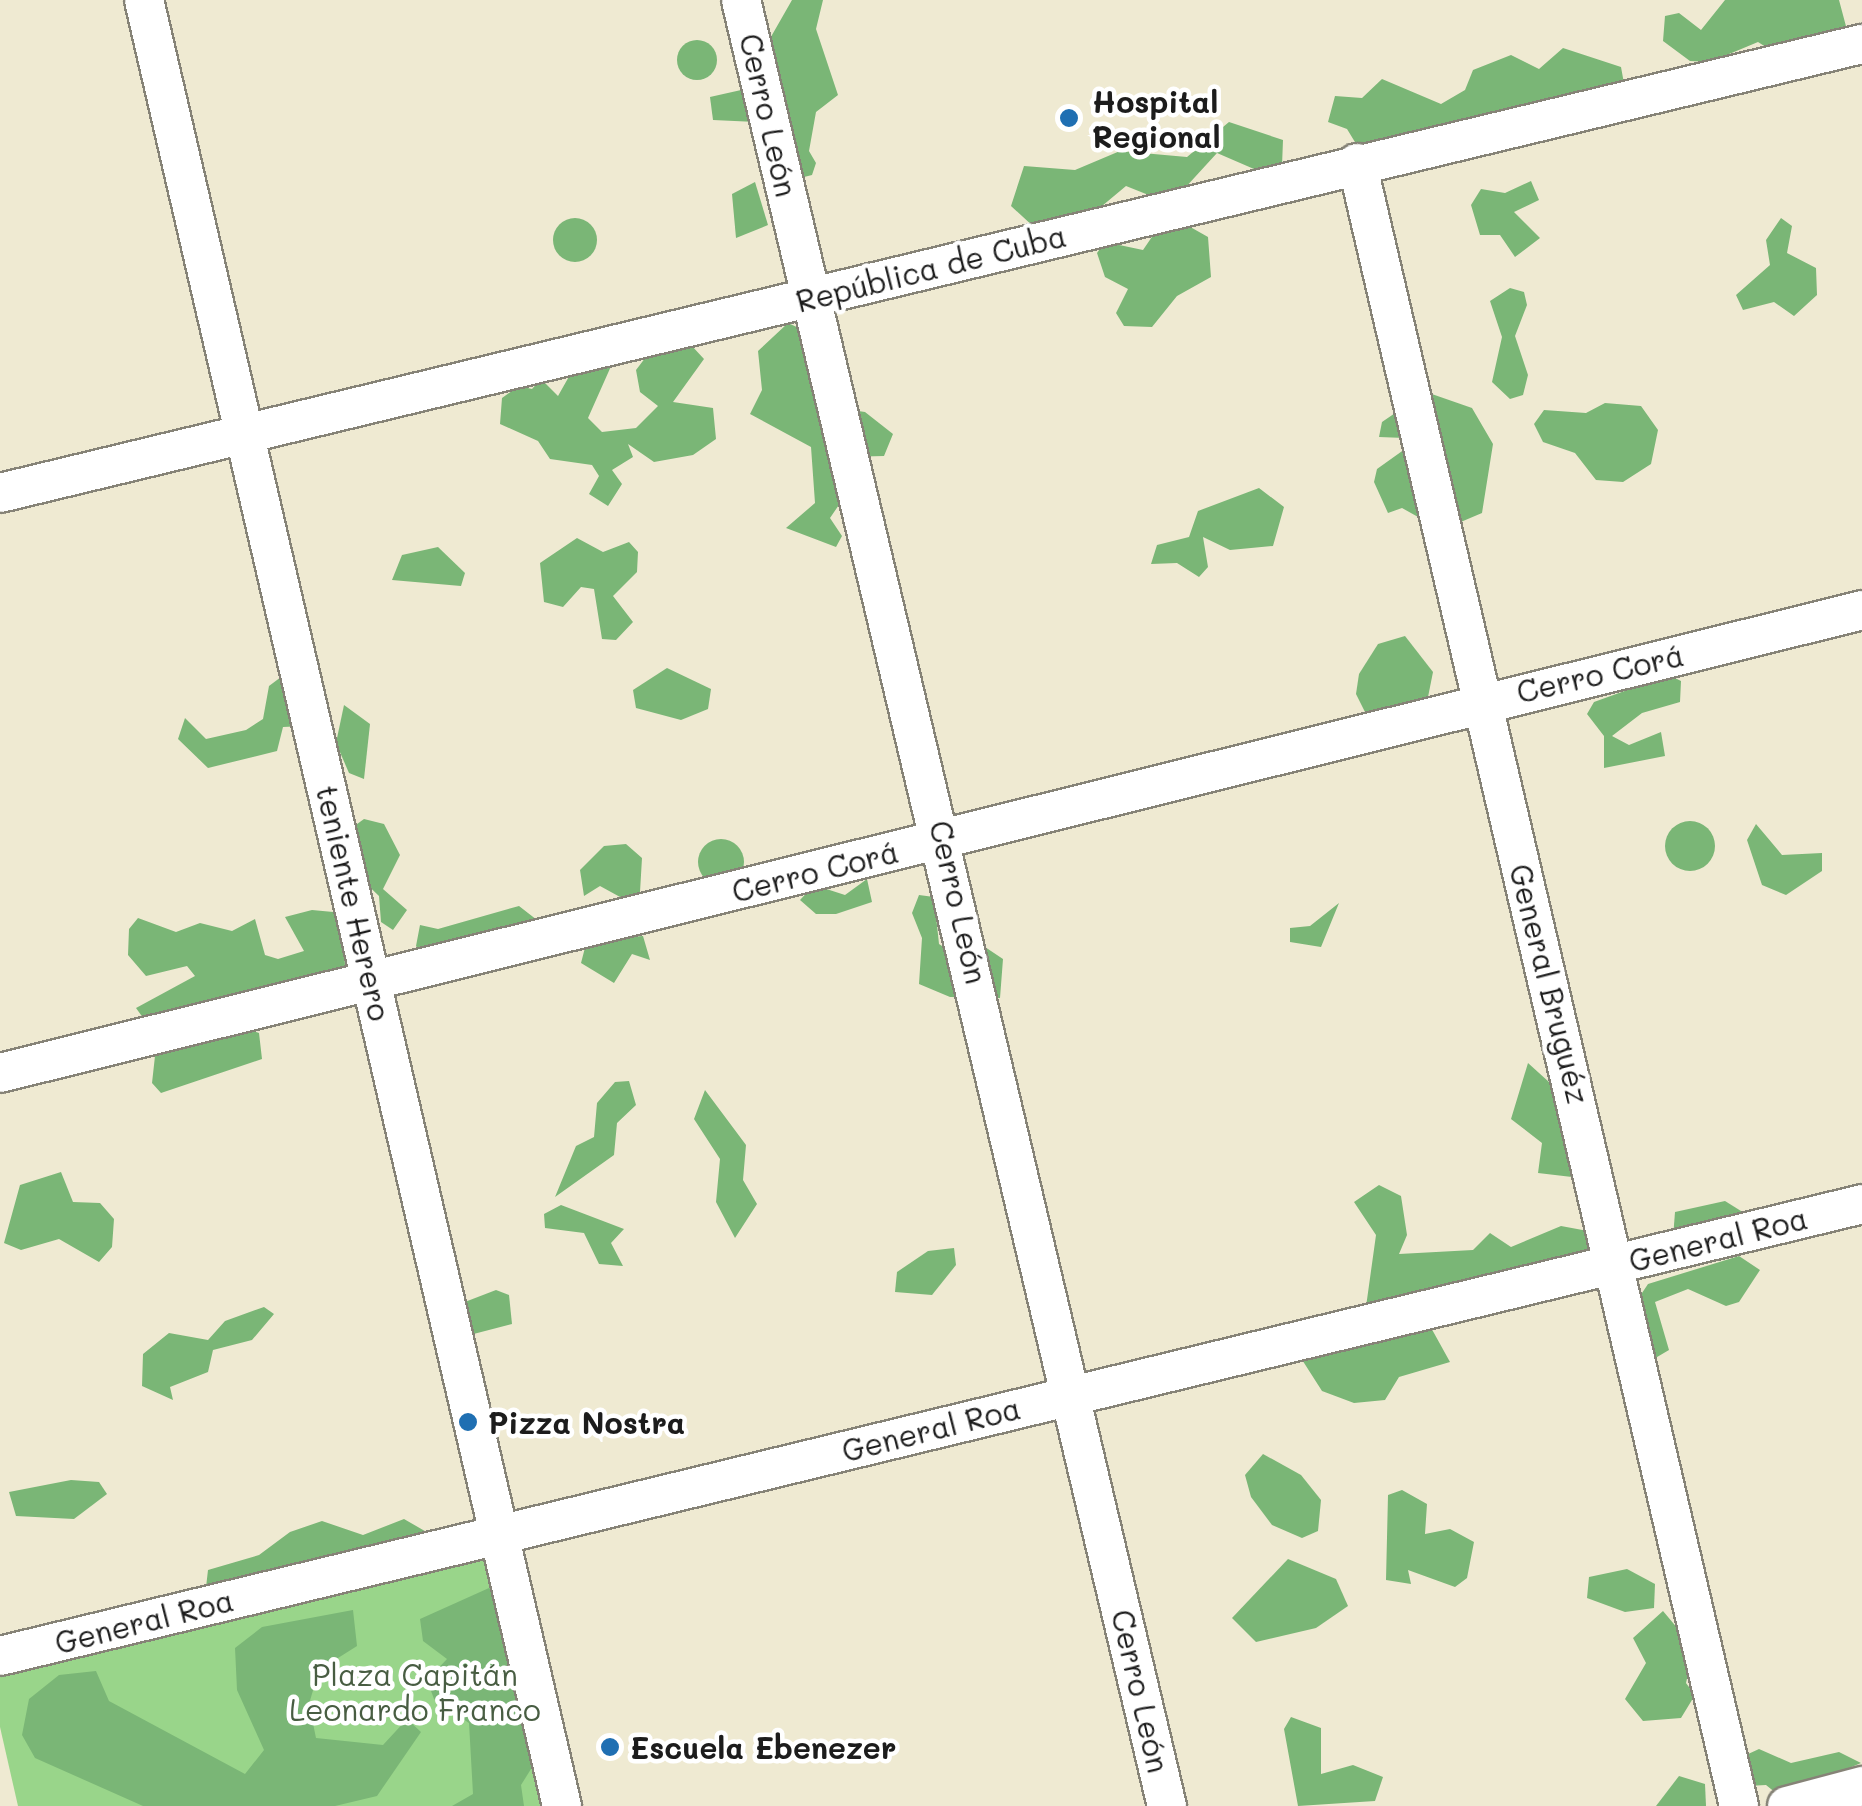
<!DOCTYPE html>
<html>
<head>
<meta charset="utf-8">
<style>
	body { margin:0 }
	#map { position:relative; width:1862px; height:1806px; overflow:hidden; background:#efead2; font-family:Mali,sans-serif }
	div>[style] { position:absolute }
	.green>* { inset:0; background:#99d58a }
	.forest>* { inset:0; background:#7ab676 }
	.round { border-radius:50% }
	.roads { filter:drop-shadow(2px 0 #868377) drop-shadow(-2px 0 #868377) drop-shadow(0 2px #868377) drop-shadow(0 -2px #868377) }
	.minor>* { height:38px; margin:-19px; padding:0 19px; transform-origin:19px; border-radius:19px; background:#fff }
	.dots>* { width:28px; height:28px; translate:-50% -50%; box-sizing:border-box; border:5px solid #fff; border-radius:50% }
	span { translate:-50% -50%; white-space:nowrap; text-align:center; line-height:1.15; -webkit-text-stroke:9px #fff; paint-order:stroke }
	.poi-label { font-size:30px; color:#1c1c1c; font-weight:700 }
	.left { translate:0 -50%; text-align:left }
	.street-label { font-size:30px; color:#1c1c1c }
	.park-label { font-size:30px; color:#485d42 }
</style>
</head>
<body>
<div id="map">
	<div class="green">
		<div style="clip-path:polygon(502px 1553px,561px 1806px,18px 1806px,0 1727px,0 1673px)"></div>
	</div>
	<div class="forest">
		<div style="clip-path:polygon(792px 0,823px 0,816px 29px,838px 95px,816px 112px,809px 151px,816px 163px,812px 175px,800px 178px,764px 49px)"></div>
		<div style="clip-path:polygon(1725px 0,1839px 0,1847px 30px,1769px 49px,1758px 42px,1710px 62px,1690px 61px,1663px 41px,1665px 16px,1679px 13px,1701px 30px)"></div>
		<div class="round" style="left:677px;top:40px;width:40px;height:40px"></div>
		<div style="clip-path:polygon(1563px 48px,1621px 67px,1625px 89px,1396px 146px,1358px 147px,1347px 129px,1328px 122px,1335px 96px,1362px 98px,1382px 79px,1441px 104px,1465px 90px,1473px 70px,1511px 55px,1539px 69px)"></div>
		<div style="clip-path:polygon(750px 88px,756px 122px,713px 120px,710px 97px)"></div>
		<div style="clip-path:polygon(1229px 122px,1283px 140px,1282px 166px,1254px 169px,1217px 153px,1184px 189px,1151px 196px,1126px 186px,1090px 216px,1035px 228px,1011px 206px,1024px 166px,1075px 170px,1120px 151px,1187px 157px)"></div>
		<div style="clip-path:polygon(1531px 181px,1539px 200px,1514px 212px,1540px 238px,1515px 257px,1500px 235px,1480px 235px,1471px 205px,1481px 189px,1505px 193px)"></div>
		<div style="clip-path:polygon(755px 182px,768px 225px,736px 238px,732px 194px)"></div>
		<div class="round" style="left:553px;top:218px;width:44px;height:44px"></div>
		<div style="clip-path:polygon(1781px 218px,1792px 226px,1787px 253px,1816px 268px,1817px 295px,1794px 316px,1774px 302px,1743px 310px,1736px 295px,1770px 265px,1766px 240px)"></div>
		<div style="clip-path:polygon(1185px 224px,1208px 237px,1211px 277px,1177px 296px,1152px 327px,1124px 326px,1116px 313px,1128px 289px,1105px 277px,1097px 253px,1105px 242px,1143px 250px,1158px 228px)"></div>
		<div style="clip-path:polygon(1510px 288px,1524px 292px,1527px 305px,1515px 336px,1528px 375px,1523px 395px,1510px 399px,1492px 382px,1502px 337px,1490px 301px)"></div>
		<div style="clip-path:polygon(788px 323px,801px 329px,838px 408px,865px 412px,893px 434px,884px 456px,843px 457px,845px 496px,830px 518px,842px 536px,836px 547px,786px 528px,815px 503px,811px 447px,750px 414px,762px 390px,758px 351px)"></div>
		<div style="clip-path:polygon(691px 345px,704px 359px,673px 402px,713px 408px,716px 439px,693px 455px,654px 462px,628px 444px,633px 457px,612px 470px,622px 484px,608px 506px,589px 494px,599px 476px,592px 465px,550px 459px,538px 441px,500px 424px,502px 398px,519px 386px,532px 389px,541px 379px,558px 396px,571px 373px,612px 364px,588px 418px,602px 432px,636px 428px,658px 406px,640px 392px,636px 370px,652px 349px)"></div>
		<div style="clip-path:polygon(1426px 392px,1472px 408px,1493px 444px,1482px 513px,1456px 524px,1436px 527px,1402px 508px,1388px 513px,1374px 482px,1377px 469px,1405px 449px,1405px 438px,1379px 437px,1382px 422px)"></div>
		<div style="clip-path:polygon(1605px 403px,1641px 406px,1658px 430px,1651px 464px,1623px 482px,1596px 480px,1575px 453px,1543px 442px,1534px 424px,1544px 410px,1586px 413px)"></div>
		<div style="clip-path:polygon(1259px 488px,1284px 507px,1273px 546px,1230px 550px,1203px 537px,1208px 567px,1199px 577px,1177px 563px,1151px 564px,1157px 545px,1189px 537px,1198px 511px)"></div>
		<div style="clip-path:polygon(577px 538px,603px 552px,629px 542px,638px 552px,637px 572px,613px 596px,633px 622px,616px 640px,602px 639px,594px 589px,581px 587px,563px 607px,544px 602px,540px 563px)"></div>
		<div style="clip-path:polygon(438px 547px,465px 573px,461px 586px,392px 580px,402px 555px)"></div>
		<div style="clip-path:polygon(1405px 636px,1433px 672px,1426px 707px,1368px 718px,1356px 694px,1359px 674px,1378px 644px)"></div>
		<div style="clip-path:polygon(667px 668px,711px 689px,708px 709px,681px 720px,636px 708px,633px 690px)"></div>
		<div style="clip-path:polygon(285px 674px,304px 726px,283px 727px,277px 751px,208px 768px,178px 739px,185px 718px,206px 739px,246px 730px,263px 719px,269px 686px)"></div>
		<div style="clip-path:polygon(1669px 675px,1681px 681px,1680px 702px,1642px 713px,1612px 736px,1629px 745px,1661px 732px,1665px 756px,1604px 768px,1604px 736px,1587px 714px,1594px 702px)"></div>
		<div style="clip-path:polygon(344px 705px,370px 724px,364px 779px,349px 773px,336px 743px)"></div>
		<div style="clip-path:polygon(364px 819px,384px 824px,400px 855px,383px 889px,407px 910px,393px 930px,381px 922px,379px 896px,354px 872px,353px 827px)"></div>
		<div class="round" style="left:1665px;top:821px;width:50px;height:50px"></div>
		<div style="clip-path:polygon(1756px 824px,1782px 855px,1822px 853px,1822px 871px,1786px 895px,1762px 885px,1747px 840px)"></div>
		<div class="round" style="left:698px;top:839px;width:46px;height:46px"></div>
		<div style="clip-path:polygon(626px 844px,642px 858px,640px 892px,631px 903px,600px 886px,584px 896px,580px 870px,604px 846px)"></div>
		<div style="clip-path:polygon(867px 879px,872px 902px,836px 914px,816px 914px,800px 900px,814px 885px,845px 895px)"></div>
		<div style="clip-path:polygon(919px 895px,934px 897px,939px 944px,964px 961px,985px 947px,1003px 959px,1000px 998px,950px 997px,919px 984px,922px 938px,912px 913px)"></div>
		<div style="clip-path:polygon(1339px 903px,1321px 947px,1290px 942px,1290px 928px,1310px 926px)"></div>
		<div style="clip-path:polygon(519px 906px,537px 920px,422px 954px,416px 946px,420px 925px,438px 929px)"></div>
		<div style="clip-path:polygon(312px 910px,344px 913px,345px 971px,247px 1029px,259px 1033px,262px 1059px,161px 1093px,152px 1083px,155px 1056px,166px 1050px,136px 1008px,195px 976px,187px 966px,146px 976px,128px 955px,129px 929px,138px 918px,176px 932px,200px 923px,232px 931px,255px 919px,265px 955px,278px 959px,304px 951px,285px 917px)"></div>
		<div style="clip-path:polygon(643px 936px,650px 960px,632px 954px,614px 983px,581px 963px,587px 940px)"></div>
		<div style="clip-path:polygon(1528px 1063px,1560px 1092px,1572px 1177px,1538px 1173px,1542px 1143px,1511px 1119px)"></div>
		<div style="clip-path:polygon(629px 1081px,636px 1105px,617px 1123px,614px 1155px,555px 1197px,576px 1146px,594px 1137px,597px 1103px,615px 1082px)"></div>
		<div style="clip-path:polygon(705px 1090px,746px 1145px,743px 1180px,757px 1204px,735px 1238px,716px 1202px,720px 1159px,694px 1119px)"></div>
		<div style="clip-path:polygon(61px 1172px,73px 1202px,100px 1203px,114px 1219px,112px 1247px,99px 1262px,59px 1239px,21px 1250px,4px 1243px,20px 1185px)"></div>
		<div style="clip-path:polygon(1379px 1185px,1401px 1196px,1407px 1235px,1399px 1254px,1473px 1250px,1490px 1233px,1511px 1247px,1561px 1226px,1604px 1234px,1605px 1249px,1424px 1315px,1450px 1362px,1399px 1377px,1385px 1400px,1354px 1403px,1322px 1391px,1299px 1355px,1365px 1314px,1376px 1235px,1354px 1202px)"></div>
		<div style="clip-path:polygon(1725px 1201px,1749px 1216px,1673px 1238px,1675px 1212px)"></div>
		<div style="clip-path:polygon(561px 1205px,624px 1229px,611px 1243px,623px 1266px,599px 1264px,584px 1233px,545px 1228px,544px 1214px)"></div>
		<div style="clip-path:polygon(928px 1251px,954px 1248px,956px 1265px,932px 1295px,895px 1292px,897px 1272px)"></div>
		<div style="clip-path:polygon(1739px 1256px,1760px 1270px,1739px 1302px,1726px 1306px,1688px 1289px,1655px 1302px,1669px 1350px,1652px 1360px,1636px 1302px,1648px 1284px)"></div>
		<div style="clip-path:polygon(496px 1290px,509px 1295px,512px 1324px,462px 1337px,457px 1305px)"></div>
		<div style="clip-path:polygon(264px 1307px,274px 1314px,252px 1340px,213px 1350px,208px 1372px,170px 1387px,173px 1400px,142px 1386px,143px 1354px,169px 1333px,208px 1340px,225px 1321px)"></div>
		<div style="clip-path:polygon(1263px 1454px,1301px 1475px,1321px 1500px,1318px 1531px,1302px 1538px,1272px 1525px,1251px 1497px,1245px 1475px)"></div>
		<div style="clip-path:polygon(71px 1480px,99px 1482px,107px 1494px,74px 1519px,16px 1516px,9px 1492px)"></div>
		<div style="clip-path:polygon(1402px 1490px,1427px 1504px,1425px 1534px,1450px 1529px,1474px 1542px,1467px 1578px,1455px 1587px,1408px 1570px,1411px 1584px,1386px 1580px,1388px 1495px)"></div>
		<div style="clip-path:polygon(404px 1519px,430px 1534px,266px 1613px,205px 1596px,208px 1570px,259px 1555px,290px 1532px,322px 1521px,363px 1535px)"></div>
		<div style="clip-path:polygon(1288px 1559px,1336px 1579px,1348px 1606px,1316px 1628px,1256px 1642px,1232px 1618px)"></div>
		<div style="clip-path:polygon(1627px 1569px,1655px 1584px,1654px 1608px,1625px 1612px,1587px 1598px,1589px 1577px)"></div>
		<div style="clip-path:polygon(489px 1588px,518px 1606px,536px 1761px,521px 1785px,524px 1806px,452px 1806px,473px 1794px,469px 1723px,434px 1699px,427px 1680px,447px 1659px,423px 1641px,420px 1619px)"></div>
		<div style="clip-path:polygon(353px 1610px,357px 1646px,319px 1670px,309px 1704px,316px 1738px,383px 1745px,407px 1719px,421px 1732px,377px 1796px,335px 1806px,143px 1806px,35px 1758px,22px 1735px,29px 1699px,59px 1675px,96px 1671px,109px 1701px,245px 1774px,264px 1750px,237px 1690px,235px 1648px,262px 1627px)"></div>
		<div style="clip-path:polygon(1663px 1611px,1694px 1648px,1686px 1683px,1695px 1695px,1681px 1718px,1643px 1721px,1625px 1699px,1646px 1663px,1633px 1638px)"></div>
		<div style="clip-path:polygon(1291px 1717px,1321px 1728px,1321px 1774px,1353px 1765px,1383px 1777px,1375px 1801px,1298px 1806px,1284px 1729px)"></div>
		<div style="clip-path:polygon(1759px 1749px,1791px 1763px,1839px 1752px,1861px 1763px,1781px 1797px,1766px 1785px,1747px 1786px,1746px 1755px)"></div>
		<div style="clip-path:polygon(1679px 1776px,1705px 1784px,1706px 1806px,1656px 1806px)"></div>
	</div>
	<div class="roads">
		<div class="minor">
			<div style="left:144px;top:0;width:1854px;rotate:76.97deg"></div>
			<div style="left:741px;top:0;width:1856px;rotate:76.73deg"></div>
			<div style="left:1357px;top:163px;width:1687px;rotate:76.91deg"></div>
			<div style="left:0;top:493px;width:1915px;rotate:-13.56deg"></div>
			<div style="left:0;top:1073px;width:1919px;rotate:-13.96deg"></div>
			<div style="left:0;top:1656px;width:1916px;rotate:-13.64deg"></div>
			<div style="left:1787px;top:1806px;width:78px;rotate:-14.9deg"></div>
		</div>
	</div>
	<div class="dots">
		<div style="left:1069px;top:118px;background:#1f6fb2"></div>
		<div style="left:468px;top:1422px;background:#1f6fb2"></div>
		<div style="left:610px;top:1747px;background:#1f6fb2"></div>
	</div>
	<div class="poi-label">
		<span class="left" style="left:1092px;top:118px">Hospital<br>Regional</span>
		<span class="left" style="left:488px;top:1422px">Pizza Nostra</span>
		<span class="left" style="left:630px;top:1747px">Escuela Ebenezer</span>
	</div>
	<div class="street-label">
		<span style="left:769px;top:115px;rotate:77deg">Cerro León</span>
		<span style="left:931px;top:268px;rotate:-14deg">República de Cuba</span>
		<span style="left:1600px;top:673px;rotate:-13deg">Cerro Corá</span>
		<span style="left:815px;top:871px;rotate:-14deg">Cerro Corá</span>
		<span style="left:959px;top:902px;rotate:77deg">Cerro León</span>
		<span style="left:354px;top:903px;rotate:77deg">teniente Herero</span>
		<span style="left:1550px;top:984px;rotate:76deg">General Bruguéz</span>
		<span style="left:1718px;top:1239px;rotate:-14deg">General Roa</span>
		<span style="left:931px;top:1429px;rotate:-14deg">General Roa</span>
		<span style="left:144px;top:1621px;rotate:-14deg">General Roa</span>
		<span style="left:1141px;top:1691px;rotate:77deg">Cerro León</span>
	</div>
	<div class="park-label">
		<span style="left:415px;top:1691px">Plaza Capitán<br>Leonardo Franco</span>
	</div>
</div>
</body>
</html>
